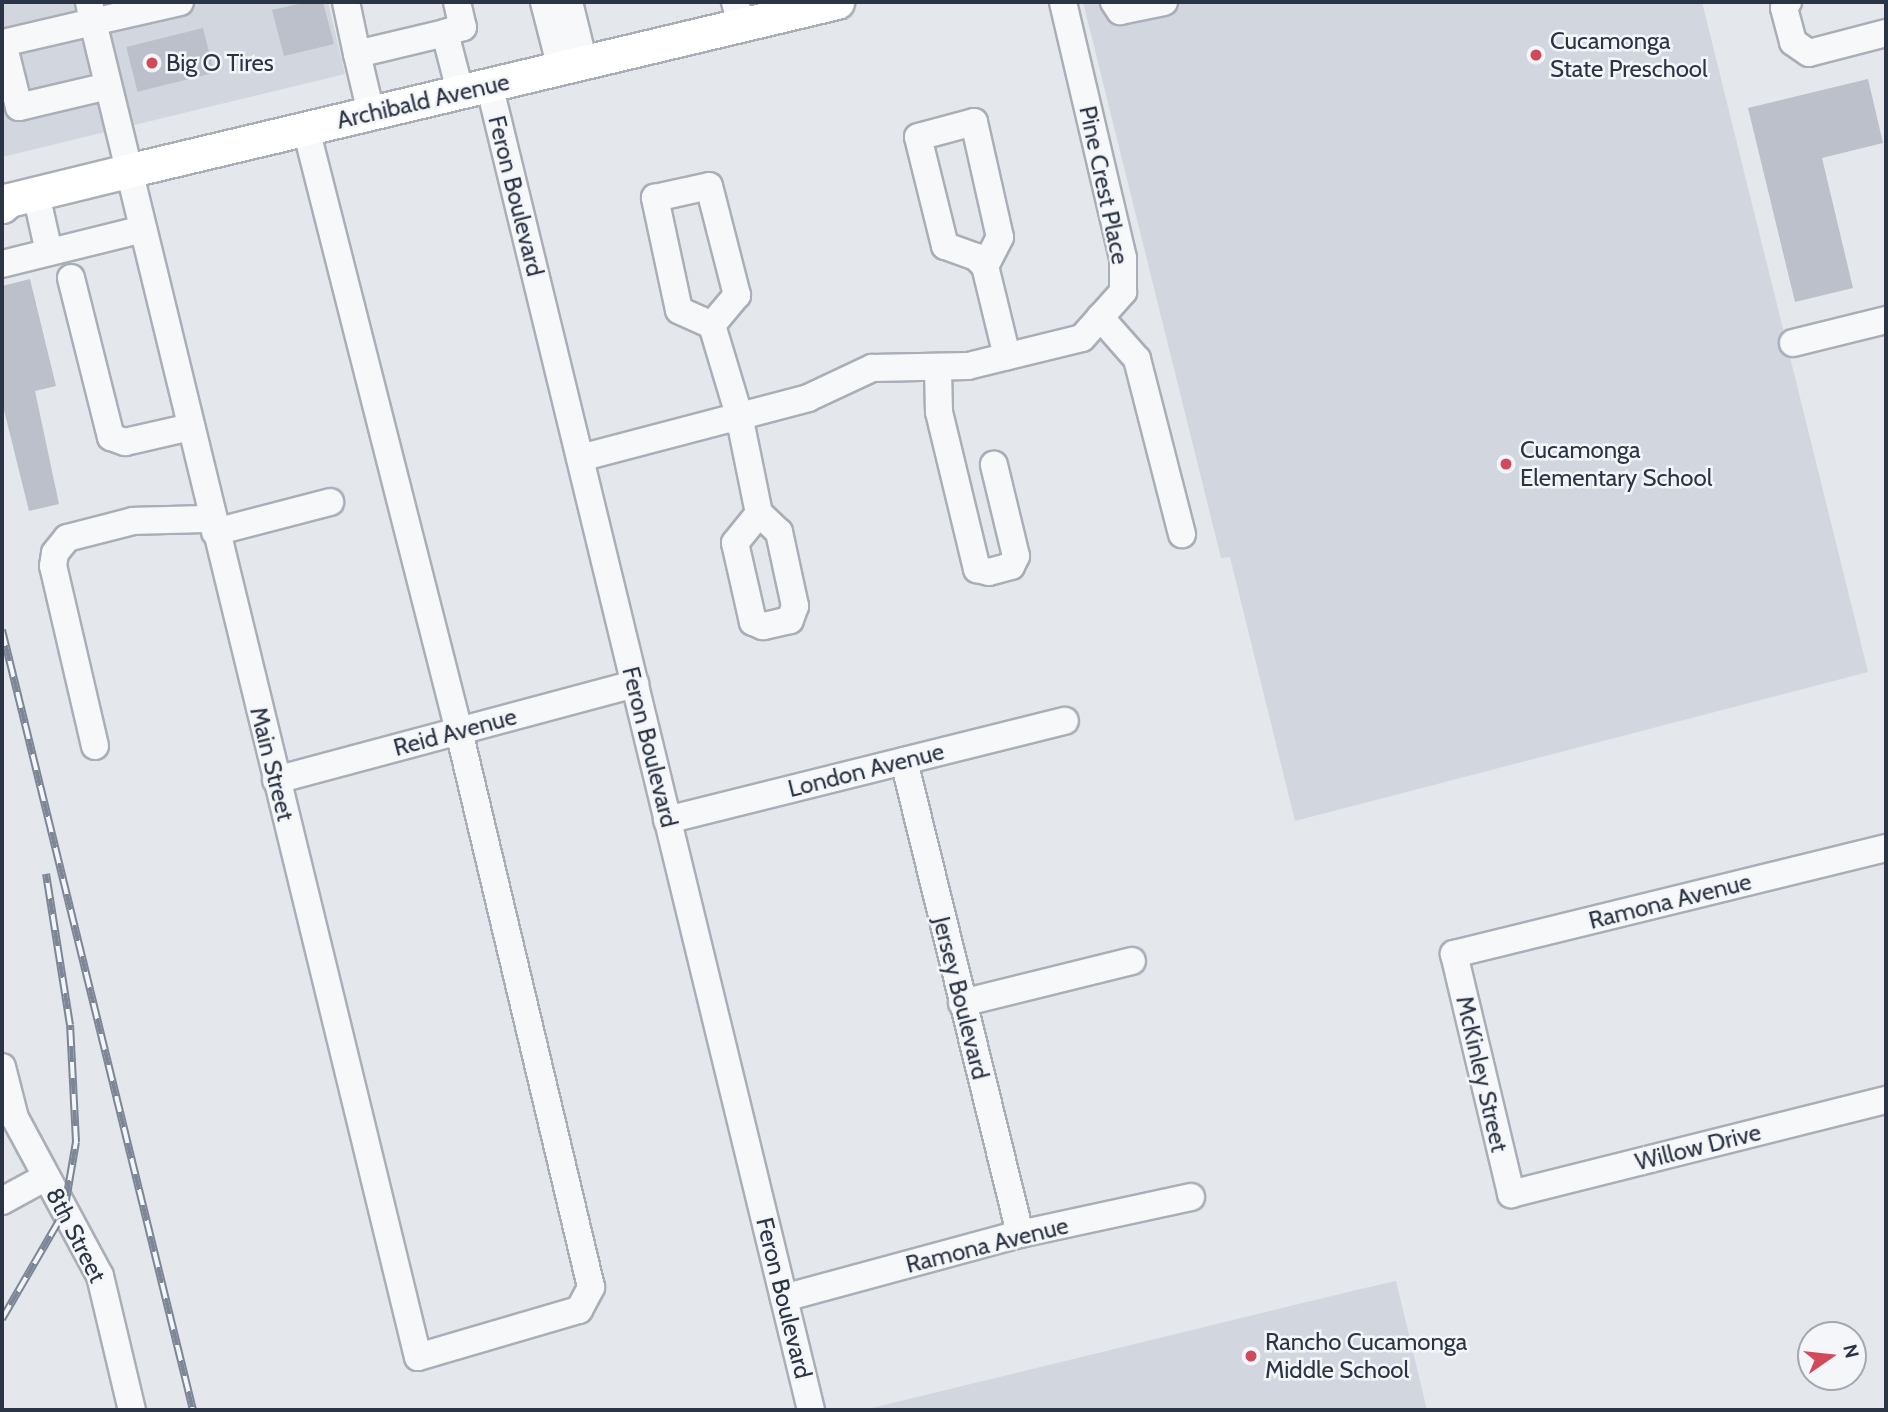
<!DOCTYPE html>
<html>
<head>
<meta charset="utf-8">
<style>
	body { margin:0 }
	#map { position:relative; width:1888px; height:1412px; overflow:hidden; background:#e4e7ec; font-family:Cabin,sans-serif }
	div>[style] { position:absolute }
	.built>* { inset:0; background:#d2d6de }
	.building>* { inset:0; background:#bbc0ca; transform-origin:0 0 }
	.roads { filter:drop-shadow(2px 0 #a9aeb7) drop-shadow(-2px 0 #a9aeb7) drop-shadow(0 2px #a9aeb7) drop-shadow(0 -2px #a9aeb7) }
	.minor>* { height:26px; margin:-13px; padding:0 13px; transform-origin:13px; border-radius:13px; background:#f7f8fa }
	.major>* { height:33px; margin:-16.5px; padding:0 16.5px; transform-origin:16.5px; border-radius:16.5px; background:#fff }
	.rail>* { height:8px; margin-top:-4px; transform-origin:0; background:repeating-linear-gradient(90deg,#f4f6f9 0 16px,#7d8696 0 32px); box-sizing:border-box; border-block:2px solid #7d8696 }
	.dots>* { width:19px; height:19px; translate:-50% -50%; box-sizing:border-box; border:4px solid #f4f6f9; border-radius:50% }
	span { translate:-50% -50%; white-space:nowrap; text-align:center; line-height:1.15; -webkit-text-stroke:5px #f4f6f9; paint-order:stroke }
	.poi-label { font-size:24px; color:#2b3445 }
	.left { translate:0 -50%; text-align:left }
	.street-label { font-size:24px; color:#2b3445 }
	.frame { position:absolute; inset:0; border:4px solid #2b3445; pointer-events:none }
	.north { position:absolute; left:1797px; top:1321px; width:70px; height:70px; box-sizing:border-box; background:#f4f6f9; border:2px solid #a4a8b1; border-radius:50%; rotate:76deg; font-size:19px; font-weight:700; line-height:28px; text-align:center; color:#2b3445 }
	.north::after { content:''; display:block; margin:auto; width:24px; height:32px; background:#d1495b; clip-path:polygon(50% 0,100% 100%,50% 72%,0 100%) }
</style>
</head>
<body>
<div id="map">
	<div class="built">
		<div style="clip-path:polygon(2px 2px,328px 2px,345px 74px,2px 157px)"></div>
		<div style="clip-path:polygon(1083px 2px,1702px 2px,1868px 672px,1295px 821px,1230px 557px,1221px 558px)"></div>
		<div style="clip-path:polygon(1396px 1281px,1427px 1410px,864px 1410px,1352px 1291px)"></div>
	</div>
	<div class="building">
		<div style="clip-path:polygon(308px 2px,323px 2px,334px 44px,284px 56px,272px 10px)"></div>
		<div style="left:203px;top:28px;width:46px;height:79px;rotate:76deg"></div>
		<div style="clip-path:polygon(1868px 79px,1883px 143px,1822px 158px,1853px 288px,1795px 302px,1748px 108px)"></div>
		<div style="clip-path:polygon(30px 279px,56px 386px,35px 391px,59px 504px,29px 511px,2px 402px,2px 286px)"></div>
	</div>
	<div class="roads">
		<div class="minor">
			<div style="left:89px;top:2px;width:20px;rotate:79deg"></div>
			<div style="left:93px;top:22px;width:92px;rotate:166.9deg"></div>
			<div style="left:3px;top:43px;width:66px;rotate:76deg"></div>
			<div style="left:19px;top:107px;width:91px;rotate:-13.3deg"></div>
			<div style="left:180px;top:2px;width:89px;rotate:167.1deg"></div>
			<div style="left:93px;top:22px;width:1374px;rotate:76.32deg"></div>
			<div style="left:418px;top:1357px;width:168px;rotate:-16.3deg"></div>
			<div style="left:579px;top:1310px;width:26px;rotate:-62deg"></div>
			<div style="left:591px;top:1287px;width:571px;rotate:-103.36deg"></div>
			<div style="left:459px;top:731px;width:621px;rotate:-104.26deg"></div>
			<div style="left:346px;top:2px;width:53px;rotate:78.1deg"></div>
			<div style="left:457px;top:2px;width:26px;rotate:77deg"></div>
			<div style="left:463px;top:27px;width:19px;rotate:162deg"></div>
			<div style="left:445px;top:33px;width:60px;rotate:75.5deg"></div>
			<div style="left:544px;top:2px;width:68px;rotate:75.6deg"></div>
			<div style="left:569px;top:2px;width:63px;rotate:76.2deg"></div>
			<div style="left:735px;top:2px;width:24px;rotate:75deg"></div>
			<div style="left:1114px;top:2px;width:11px;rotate:56deg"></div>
			<div style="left:1120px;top:11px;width:45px;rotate:-11.6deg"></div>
			<div style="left:1788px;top:2px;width:7px;rotate:124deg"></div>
			<div style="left:1784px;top:8px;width:35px;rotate:75deg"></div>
			<div style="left:1793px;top:42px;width:19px;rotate:35deg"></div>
			<div style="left:1809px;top:53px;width:80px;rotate:-14.6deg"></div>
			<div style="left:489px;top:84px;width:1365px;rotate:76.35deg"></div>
			<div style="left:371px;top:113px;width:61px;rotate:-103.3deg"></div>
			<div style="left:357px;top:54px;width:90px;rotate:-13.4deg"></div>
			<div style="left:36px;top:194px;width:59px;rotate:77.4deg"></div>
			<div style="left:2px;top:264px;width:145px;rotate:-13.9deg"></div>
			<div style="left:985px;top:266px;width:13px;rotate:-135deg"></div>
			<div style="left:976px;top:257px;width:33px;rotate:-160deg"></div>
			<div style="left:945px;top:246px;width:112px;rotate:-103.9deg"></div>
			<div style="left:918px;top:137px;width:58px;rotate:-15deg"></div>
			<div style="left:974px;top:122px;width:118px;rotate:77.3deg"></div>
			<div style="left:1000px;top:237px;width:33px;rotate:117deg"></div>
			<div style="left:985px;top:266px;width:93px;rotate:76.3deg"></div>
			<div style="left:71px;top:278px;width:164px;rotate:75.9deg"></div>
			<div style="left:111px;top:437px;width:15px;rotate:20deg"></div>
			<div style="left:125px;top:442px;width:68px;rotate:-12.8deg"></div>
			<div style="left:1100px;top:317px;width:56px;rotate:48.6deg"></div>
			<div style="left:1137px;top:359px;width:181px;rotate:75.6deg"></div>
			<div style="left:712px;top:325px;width:36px;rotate:-156deg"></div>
			<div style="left:679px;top:310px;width:115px;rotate:-102.1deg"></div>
			<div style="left:655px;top:198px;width:55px;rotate:-12.5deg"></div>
			<div style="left:709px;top:186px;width:113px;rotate:75.6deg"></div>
			<div style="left:737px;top:295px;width:39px;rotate:130deg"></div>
			<div style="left:712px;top:325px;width:94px;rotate:73.3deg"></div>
			<div style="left:739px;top:415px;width:100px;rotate:78.5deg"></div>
			<div style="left:759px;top:513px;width:28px;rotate:44deg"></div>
			<div style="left:779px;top:532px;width:76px;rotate:77.8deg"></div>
			<div style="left:795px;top:606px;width:15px;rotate:110deg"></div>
			<div style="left:790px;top:620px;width:28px;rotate:167deg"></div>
			<div style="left:763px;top:626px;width:11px;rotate:-158deg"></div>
			<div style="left:753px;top:622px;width:81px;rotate:-102.8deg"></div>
			<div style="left:735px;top:543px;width:38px;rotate:-51deg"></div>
			<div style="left:1793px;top:343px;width:96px;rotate:-13.9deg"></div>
			<div style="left:938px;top:369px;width:43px;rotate:88.7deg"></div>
			<div style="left:939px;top:412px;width:162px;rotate:76.4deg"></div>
			<div style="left:977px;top:569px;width:12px;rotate:14deg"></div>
			<div style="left:989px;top:572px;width:23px;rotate:-15deg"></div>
			<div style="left:1011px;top:566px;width:11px;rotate:-63deg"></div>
			<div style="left:1016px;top:556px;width:94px;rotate:-103.6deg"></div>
			<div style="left:580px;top:458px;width:236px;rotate:-14.7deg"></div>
			<div style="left:808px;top:398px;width:71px;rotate:-25.1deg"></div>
			<div style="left:872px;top:368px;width:96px;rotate:-1.2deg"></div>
			<div style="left:968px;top:366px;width:117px;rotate:-13.8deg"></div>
			<div style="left:1082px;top:338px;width:62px;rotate:-48.3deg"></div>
			<div style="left:1123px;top:292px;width:34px;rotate:-90deg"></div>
			<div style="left:1123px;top:258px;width:263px;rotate:-103.2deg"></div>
			<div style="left:215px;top:532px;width:119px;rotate:-14.6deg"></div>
			<div style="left:95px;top:746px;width:185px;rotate:-103.1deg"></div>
			<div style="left:53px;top:566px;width:13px;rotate:-81deg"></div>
			<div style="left:55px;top:553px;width:19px;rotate:-51deg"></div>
			<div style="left:67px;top:538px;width:68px;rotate:-14.4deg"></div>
			<div style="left:133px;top:521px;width:79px;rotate:-1.5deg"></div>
			<div style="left:904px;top:761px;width:487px;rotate:76.2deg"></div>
			<div style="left:276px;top:780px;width:372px;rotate:-15deg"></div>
			<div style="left:667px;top:820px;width:410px;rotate:-14deg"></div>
			<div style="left:1886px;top:848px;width:445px;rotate:166.2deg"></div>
			<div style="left:1454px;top:954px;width:247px;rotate:76.6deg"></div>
			<div style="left:1511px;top:1194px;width:387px;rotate:-14.1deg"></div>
			<div style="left:962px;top:1003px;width:175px;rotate:-13.9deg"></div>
			<div style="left:2px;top:1067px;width:53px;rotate:75.7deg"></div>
			<div style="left:15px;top:1118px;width:179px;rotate:61.7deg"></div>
			<div style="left:100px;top:1276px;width:138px;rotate:76.6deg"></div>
			<div style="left:2px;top:1201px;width:50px;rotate:-28.6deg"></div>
			<div style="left:784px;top:1298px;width:245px;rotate:-15.2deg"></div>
			<div style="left:1020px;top:1234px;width:175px;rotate:-12.2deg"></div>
		</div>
		<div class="major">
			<div style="left:2px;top:206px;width:9px;rotate:-41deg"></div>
			<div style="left:9px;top:200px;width:122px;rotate:-13.8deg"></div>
			<div style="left:127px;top:171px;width:730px;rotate:-13.39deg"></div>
		</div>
	</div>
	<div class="rail">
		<div style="left:2px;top:630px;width:803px;rotate:76.24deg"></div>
		<div style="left:2px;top:1319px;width:124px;rotate:-59.9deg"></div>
		<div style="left:64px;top:1212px;width:71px;rotate:-80.3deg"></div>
		<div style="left:76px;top:1142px;width:117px;rotate:-92.9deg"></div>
		<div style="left:70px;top:1025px;width:153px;rotate:-99deg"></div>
	</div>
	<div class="dots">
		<div style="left:1536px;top:55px;background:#d1495b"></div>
		<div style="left:152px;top:63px;background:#d1495b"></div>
		<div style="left:1506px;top:464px;background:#d1495b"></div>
		<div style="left:1251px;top:1356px;background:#d1495b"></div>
	</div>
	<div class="poi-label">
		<span class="left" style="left:1550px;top:55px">Cucamonga<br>State Preschool</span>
		<span class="left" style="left:166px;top:63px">Big O Tires</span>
		<span class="left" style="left:1520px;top:464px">Cucamonga<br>Elementary School</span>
		<span class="left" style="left:1265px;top:1356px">Rancho Cucamonga<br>Middle School</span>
	</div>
	<div class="street-label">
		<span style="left:423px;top:101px;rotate:-13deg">Archibald Avenue</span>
		<span style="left:1104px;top:185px;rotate:78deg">Pine Crest Place</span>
		<span style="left:516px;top:196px;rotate:76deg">Feron Boulevard</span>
		<span style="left:455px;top:732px;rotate:-15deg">Reid Avenue</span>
		<span style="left:650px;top:747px;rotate:76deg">Feron Boulevard</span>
		<span style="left:272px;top:764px;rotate:76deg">Main Street</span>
		<span style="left:866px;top:770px;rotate:-14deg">London Avenue</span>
		<span style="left:1670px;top:901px;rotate:-14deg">Ramona Avenue</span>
		<span style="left:961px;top:998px;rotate:76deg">Jersey Boulevard</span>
		<span style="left:1482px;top:1074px;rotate:77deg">McKinley Street</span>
		<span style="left:1698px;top:1147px;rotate:-14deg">Willow Drive</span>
		<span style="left:76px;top:1235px;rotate:63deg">8th Street</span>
		<span style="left:987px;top:1245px;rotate:-14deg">Ramona Avenue</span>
		<span style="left:784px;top:1298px;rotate:76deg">Feron Boulevard</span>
	</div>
	<div class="frame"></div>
	<div class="north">N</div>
</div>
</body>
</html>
